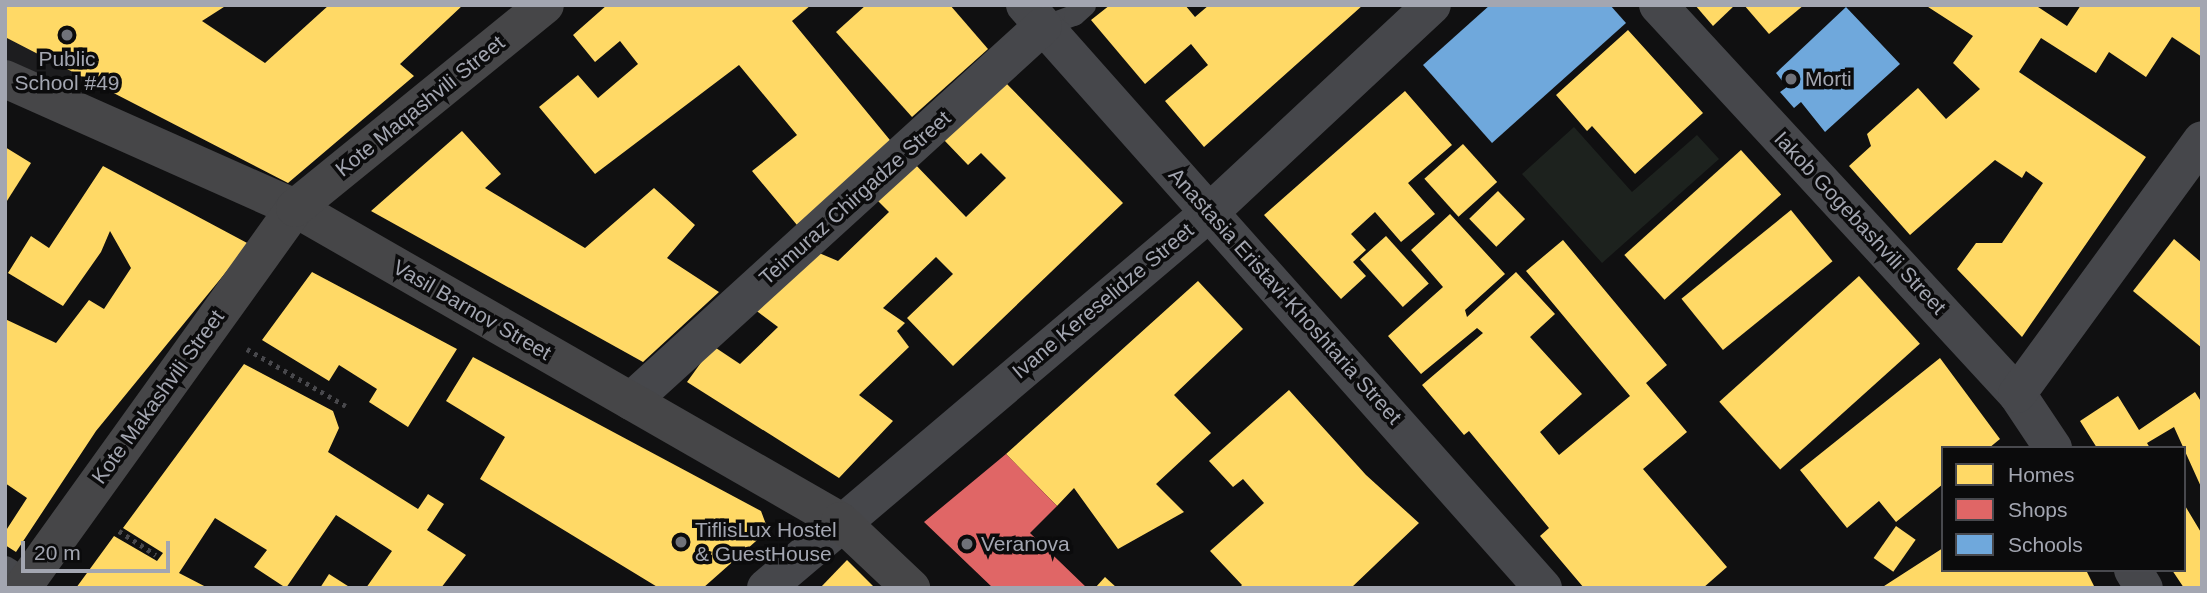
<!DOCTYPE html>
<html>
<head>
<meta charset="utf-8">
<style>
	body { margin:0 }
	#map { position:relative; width:2207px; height:593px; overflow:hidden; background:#101011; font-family:Helvetica,sans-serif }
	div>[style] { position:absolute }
	.built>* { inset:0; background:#1d1d1f }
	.green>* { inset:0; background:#1d221e }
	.homes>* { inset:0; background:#ffd966; transform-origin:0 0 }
	.shops>* { inset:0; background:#e06666 }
	.schools>* { inset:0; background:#6fa8dc }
	.path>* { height:4.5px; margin-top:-2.25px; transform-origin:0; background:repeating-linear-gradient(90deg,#48484c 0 3.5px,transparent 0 8.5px) }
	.lane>* { height:21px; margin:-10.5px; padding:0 10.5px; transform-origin:10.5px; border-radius:10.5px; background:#46474b }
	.street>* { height:38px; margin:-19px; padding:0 19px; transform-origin:19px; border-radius:19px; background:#46474b }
	.secondary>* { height:38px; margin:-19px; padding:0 19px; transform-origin:19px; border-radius:19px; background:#464648 }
	.dots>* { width:19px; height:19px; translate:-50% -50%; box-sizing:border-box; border:4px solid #0b0b0c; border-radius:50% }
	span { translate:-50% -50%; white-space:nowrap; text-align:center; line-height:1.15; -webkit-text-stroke:7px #0b0b0c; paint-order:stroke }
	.poi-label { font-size:21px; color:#a3a6b1 }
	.left { translate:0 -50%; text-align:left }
	.street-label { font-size:21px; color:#a3a6b1 }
	.frame { position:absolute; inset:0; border:7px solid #a3a6b1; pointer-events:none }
	.legend { position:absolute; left:1941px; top:446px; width:245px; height:126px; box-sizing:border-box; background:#0b0b0c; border:2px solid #48494e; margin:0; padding:9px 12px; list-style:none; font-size:21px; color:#a3a6b1 }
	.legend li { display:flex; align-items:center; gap:14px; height:35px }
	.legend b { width:35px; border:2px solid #48494e }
	.scale { position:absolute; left:21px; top:541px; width:149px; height:32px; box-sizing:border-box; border:4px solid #a3a6b1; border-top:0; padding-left:9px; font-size:21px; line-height:24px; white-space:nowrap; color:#a3a6b1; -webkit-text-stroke:5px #0b0b0c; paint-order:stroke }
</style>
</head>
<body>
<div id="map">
	<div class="built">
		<div style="clip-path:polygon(5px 5px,157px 5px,71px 95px,5px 65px)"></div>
	</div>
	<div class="green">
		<div style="clip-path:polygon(1574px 127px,1632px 192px,1697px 135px,1719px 159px,1602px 263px,1522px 174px)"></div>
	</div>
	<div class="homes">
		<div style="clip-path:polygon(5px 5px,227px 5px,202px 21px,265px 63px,329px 5px,463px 5px,400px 64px,414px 76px,288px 183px,5px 37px)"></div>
		<div style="clip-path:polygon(607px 5px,811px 5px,792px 21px,894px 145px,797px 225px,752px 171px,797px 135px,739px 65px,595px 174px,539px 107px,578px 75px,598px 98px,638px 64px,620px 41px,595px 62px,573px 35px)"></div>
		<div style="clip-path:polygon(866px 5px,950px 5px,988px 49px,912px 117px,836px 32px)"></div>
		<div style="clip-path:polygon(1110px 5px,1185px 5px,1195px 17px,1209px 5px,1363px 5px,1204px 147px,1165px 101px,1208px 65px,1191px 44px,1145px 84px,1091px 20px)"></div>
		<div style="clip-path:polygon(1695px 5px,1735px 5px,1713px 26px)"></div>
		<div style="clip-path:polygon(1744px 5px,1804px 5px,1769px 34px)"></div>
		<div style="clip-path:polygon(1925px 5px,2035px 5px,2067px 26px,2081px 5px,2202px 5px,2202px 57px,2172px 37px,2146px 77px,2109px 52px,2096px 73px,2041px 38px,2019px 72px,2146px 157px,2022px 337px,1957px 269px,1976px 243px,2002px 243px,2043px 183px,2026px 171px,2022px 178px,1995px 160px,1910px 235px,1849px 166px,1871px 146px,1867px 134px,1918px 88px,1946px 119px,1980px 89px,1953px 63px,1973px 36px)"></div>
		<div style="clip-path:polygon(1628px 30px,1703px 113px,1635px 174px,1592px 126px,1587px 131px,1556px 95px)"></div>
		<div style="clip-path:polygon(1005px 82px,1123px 203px,953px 366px,907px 318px,953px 274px,936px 257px,883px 308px,905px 323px,897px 331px,909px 347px,859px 395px,893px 421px,839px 478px,687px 382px,713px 346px,740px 364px,778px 327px,750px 306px,812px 250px,838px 261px,889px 212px,873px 196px,911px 160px,966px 217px,1006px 178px,981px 153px,968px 165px,944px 140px)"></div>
		<div style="clip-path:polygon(1405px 91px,1452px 145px,1408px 183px,1435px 214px,1401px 242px,1375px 212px,1351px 234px,1366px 250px,1353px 262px,1366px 276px,1341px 299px,1264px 215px)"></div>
		<div style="clip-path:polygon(462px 131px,501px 174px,485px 188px,585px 248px,654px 188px,695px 225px,667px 258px,719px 292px,643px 362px,371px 211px)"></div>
		<div style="left:1463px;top:144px;width:51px;height:52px;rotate:48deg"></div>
		<div style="clip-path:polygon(5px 147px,31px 163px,5px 204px)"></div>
		<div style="left:1741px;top:150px;width:60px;height:157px;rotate:48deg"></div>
		<div style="clip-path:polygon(103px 166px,249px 244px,96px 431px,16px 552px,5px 545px,5px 532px,27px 498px,5px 483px,5px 319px,56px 343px,89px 300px,104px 309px,131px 268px,110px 231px,101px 252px,63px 306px,8px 273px,31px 236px,49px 248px)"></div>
		<div style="left:1498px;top:191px;width:39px;height:40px;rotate:46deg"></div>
		<div style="left:1791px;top:210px;width:66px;height:141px;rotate:51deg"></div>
		<div style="clip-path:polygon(1450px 214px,1505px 274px,1465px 310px,1467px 317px,1516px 272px,1555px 314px,1530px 337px,1582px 394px,1540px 432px,1559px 455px,1630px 396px,1526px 271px,1563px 240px,1667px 365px,1646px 383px,1687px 432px,1643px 469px,1727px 567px,1703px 588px,1584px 588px,1540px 536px,1549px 528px,1469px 431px,1464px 435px,1422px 385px,1483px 333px,1477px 328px,1421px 374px,1388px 336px,1443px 287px,1411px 250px)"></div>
		<div style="left:1386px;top:236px;width:64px;height:35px;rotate:48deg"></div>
		<div style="clip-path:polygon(2174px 239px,2202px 263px,2202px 348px,2133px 291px)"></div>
		<div style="clip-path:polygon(312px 272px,457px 349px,408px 427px,369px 402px,377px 389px,339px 365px,329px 381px,262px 340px)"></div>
		<div style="left:1859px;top:276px;width:91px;height:188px;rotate:48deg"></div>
		<div style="clip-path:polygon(1198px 281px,1243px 329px,1174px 395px,1211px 433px,1156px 484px,1184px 512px,1118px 549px,1074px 488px,1057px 506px,1006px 454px)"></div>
		<div style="clip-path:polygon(473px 357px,761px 511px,767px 527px,765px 533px,703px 588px,659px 588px,480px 479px,505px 437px,446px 401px)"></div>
		<div style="clip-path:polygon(1940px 358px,2000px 439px,1989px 448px,1943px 448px,1943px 484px,1896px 522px,1879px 501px,1847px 528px,1800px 470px)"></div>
		<div style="clip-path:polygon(244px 364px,333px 411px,339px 428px,328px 452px,418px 509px,428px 494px,444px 504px,427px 530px,466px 555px,441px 588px,366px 588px,392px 551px,336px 515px,286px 588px,254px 567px,267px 550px,215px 518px,179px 573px,208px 588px,76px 588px,114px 536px,157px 561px,163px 553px,123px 528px)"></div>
		<div style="clip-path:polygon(1289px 390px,1366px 475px,1419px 523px,1351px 588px,1239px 588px,1242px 585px,1210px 551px,1264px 503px,1243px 479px,1233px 487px,1209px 461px)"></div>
		<div style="clip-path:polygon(2195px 392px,2202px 403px,2202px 489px,2174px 427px,2147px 443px,2150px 448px,2097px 448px,2080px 421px,2118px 396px,2139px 430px)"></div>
		<div style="clip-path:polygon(2184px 504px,2202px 534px,2202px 588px,2184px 588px,2172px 570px,2184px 570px)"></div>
		<div style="left:1896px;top:526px;width:24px;height:39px;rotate:35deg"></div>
		<div style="clip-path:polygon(1943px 548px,1943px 570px,2086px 570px,2095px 588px,1881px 588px)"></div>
		<div style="clip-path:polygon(847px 560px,875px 588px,820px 588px)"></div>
		<div style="clip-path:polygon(329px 574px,351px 588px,320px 588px)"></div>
		<div style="clip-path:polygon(1105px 577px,1117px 588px,1095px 588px)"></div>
	</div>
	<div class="shops">
		<div style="clip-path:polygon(1006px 454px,1057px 506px,1030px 533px,1087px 588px,993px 588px,924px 522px)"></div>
	</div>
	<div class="schools">
		<div style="clip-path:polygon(1490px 5px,1610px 5px,1626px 23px,1492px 143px,1423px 65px)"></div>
		<div style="clip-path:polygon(1846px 7px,1900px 64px,1825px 132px,1801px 102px,1794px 108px,1780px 92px,1787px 87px,1776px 73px)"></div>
	</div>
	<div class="path">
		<div style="left:247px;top:349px;width:114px;rotate:29.9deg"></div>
		<div style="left:119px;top:531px;width:44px;rotate:33deg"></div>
	</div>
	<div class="lane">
		<div style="left:1043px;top:26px;width:33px;rotate:-20deg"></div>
		<div style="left:1074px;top:15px;width:15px;rotate:-42deg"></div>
		<div style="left:5px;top:566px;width:26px;rotate:32deg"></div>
	</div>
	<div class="street">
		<div style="left:1025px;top:5px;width:780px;rotate:48.38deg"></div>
		<div style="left:1658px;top:5px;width:529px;rotate:47.3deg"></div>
		<div style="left:2017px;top:394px;width:65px;rotate:56.3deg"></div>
		<div style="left:2017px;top:394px;width:314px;rotate:-53.9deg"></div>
		<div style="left:631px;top:401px;width:557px;rotate:-42.31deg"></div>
		<div style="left:2133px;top:570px;width:21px;rotate:59deg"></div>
		<div style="left:766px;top:588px;width:583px;rotate:-40.27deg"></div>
		<div style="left:1211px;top:211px;width:302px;rotate:-43deg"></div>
	</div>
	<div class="secondary">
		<div style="left:5px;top:79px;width:317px;rotate:24deg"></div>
		<div style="left:295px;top:208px;width:628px;rotate:29.87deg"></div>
		<div style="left:840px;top:521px;width:98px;rotate:43.3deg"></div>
		<div style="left:22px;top:588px;width:468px;rotate:-54.3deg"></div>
		<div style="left:295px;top:208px;width:322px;rotate:-39.1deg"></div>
	</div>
	<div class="dots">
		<div style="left:67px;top:35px;background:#707279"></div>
		<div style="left:1791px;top:79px;background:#707279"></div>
		<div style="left:681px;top:542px;background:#707279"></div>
		<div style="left:967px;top:544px;background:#707279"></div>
	</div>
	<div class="poi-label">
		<span style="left:67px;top:71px">Public<br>School #49</span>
		<span class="left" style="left:1805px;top:79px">Morti</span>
		<span class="left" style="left:695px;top:542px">TiflisLux Hostel<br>&amp; GuestHouse</span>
		<span class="left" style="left:981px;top:544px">Veranova</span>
	</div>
	<div class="street-label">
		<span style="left:420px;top:106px;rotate:-39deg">Kote Maqashvili Street</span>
		<span style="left:855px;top:198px;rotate:-42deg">Teimuraz Chirgadze Street</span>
		<span style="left:1860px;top:223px;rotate:47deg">Iakob Gogebashvili Street</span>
		<span style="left:1285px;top:296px;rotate:48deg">Anastasia Eristavi-Khoshtaria Street</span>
		<span style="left:1103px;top:301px;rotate:-40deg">Ivane Kereselidze Street</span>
		<span style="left:472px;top:310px;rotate:30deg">Vasil Barnov Street</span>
		<span style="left:158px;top:397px;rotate:-54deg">Kote Makashvili Street</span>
	</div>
	<div class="frame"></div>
	<ul class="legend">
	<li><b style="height:19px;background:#ffd966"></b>Homes</li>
	<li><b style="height:19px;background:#e06666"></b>Shops</li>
	<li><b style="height:19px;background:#6fa8dc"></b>Schools</li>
	</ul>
	<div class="scale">20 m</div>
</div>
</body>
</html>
